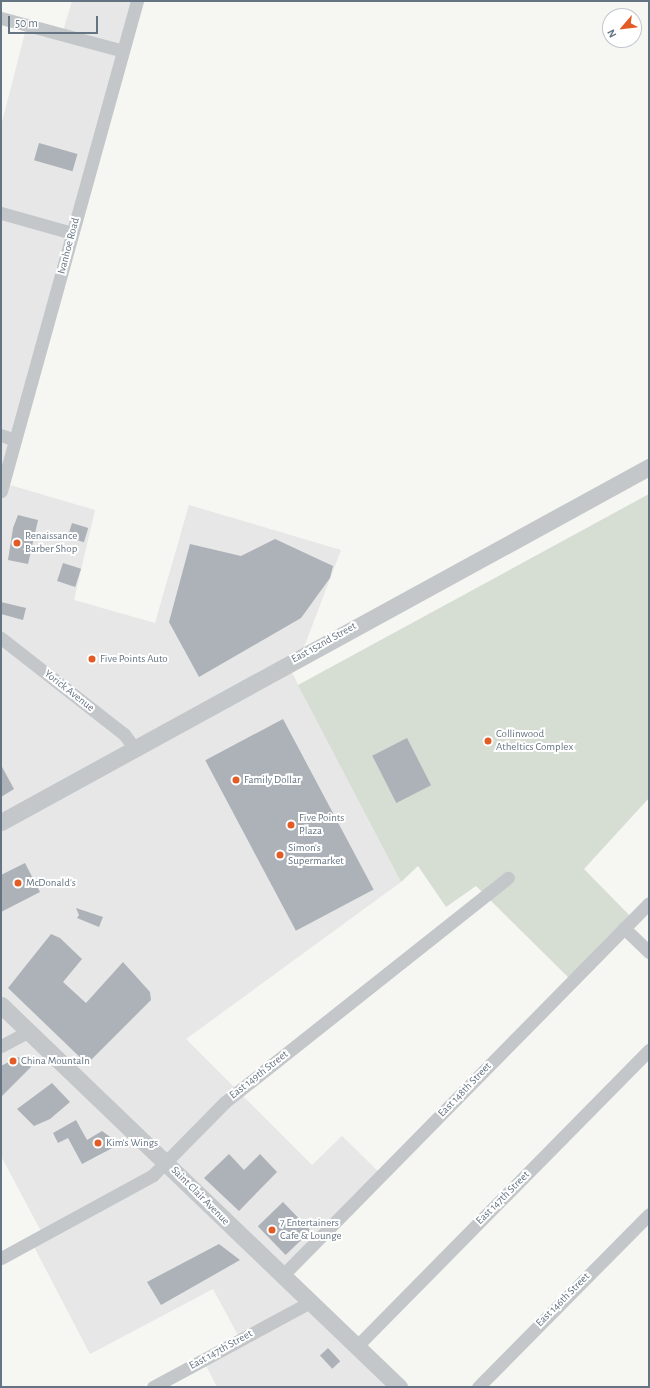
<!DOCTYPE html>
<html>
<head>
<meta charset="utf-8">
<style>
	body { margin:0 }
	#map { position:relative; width:650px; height:1388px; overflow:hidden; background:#f6f6f2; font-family:"Alegreya Sans",sans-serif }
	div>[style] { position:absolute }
	.built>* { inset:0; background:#e6e7e6 }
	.green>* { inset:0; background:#d6ddd3 }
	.building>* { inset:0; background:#acb2b8; transform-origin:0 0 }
	.minor>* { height:13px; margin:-6.5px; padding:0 6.5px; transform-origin:6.5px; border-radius:6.5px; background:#c3c7ca }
	.tertiary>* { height:17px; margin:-8.5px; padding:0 8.5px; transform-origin:8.5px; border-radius:8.5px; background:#c3c7ca }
	.dots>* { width:11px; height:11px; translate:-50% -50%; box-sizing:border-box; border:2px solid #fff; border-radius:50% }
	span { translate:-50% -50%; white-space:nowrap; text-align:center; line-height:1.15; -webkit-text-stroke:4px #fff; paint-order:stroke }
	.street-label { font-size:11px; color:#657483 }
	.poi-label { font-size:11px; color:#657483 }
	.left { translate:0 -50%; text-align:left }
	.frame { position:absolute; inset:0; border:2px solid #657483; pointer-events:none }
	.north { position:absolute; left:602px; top:8px; width:40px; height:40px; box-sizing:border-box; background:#fff; border:1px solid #c1c7cd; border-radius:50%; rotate:242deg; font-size:11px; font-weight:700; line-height:16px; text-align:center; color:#657483 }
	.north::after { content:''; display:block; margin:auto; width:14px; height:18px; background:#e35c25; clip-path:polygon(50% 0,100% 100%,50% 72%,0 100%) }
	.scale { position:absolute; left:8px; top:16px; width:90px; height:18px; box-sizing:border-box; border:2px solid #657483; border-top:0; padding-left:5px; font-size:12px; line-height:14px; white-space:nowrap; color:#657483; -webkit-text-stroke:3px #fff; paint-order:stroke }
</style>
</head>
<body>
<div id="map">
	<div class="built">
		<div style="clip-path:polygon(72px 1px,137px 1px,3px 483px,95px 510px,74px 600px,155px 623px,189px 505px,341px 550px,301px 655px,287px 663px,401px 882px,186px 1039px,312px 1165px,342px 1136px,382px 1175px,282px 1276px,399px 1387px,217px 1387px,203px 1360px,240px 1339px,213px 1289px,90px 1354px,31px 1241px,43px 1235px,1px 1156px,1px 126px,27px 25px,62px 35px)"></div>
	</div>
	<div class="green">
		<div style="clip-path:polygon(649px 494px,649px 798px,584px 869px,633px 919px,572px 981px,476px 886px,446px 907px,418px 866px,401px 882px,298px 685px)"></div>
	</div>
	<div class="building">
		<div style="left:39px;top:143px;width:40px;height:18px;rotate:16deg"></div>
		<div style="clip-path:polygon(18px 515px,38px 520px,28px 564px,8px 560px,13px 528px)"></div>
		<div style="left:72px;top:523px;width:17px;height:15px;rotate:17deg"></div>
		<div style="clip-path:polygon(275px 539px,333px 566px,330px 578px,301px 618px,199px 677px,169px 622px,190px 544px,241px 556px)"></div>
		<div style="left:63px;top:563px;width:19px;height:19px;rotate:18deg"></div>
		<div style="clip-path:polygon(1px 602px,26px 608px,23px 620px,1px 614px)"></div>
		<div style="left:283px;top:719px;width:193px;height:88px;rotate:62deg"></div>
		<div style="left:407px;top:738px;width:53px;height:39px;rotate:63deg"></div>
		<div style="clip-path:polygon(1px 765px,14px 789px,1px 797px)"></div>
		<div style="clip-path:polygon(25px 863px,40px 892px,1px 912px,1px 875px)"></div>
		<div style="clip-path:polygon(76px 908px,103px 917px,99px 927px,77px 918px,79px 915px)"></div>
		<div style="clip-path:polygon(51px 934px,60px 938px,82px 959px,63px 982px,86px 1003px,123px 962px,150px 992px,151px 1000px,87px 1064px,8px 988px)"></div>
		<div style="clip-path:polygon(18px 1057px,31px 1067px,1px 1097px,1px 1066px)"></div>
		<div style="clip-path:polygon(52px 1083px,70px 1102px,50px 1119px,34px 1126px,17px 1109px)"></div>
		<div style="clip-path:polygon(76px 1120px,87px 1140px,102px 1131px,120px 1144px,82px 1164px,68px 1138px,58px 1143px,53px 1133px)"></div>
		<div style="clip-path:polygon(229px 1154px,244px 1170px,260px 1154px,277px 1172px,239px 1211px,204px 1178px)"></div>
		<div style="left:283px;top:1202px;width:40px;height:35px;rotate:46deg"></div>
		<div style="clip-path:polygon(219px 1244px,240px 1260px,161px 1305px,147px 1282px)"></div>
		<div style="left:328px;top:1348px;width:18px;height:11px;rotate:47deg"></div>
	</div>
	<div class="minor">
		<div style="left:1px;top:18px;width:126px;rotate:15.1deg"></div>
		<div style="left:1px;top:213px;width:74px;rotate:15.7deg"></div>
		<div style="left:1px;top:435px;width:15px;rotate:20deg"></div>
		<div style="left:1px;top:491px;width:509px;rotate:-74.49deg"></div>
		<div style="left:1px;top:638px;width:156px;rotate:38deg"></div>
		<div style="left:124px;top:734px;width:17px;rotate:54deg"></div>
		<div style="left:624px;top:928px;width:35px;rotate:44deg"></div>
		<div style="left:1px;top:1046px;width:32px;rotate:-28deg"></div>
		<div style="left:1px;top:1258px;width:173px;rotate:-28.6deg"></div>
		<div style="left:153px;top:1175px;width:103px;rotate:-45.4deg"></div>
		<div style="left:225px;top:1102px;width:361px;rotate:-38.4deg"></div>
		<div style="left:282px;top:1276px;width:523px;rotate:-45.46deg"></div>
		<div style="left:357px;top:1346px;width:416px;rotate:-45.4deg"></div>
		<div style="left:153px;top:1387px;width:179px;rotate:-28.4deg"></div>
		<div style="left:478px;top:1387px;width:243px;rotate:-45.3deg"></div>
	</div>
	<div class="tertiary">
		<div style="left:1px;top:822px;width:739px;rotate:-28.72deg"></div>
		<div style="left:1px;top:1005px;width:552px;rotate:43.82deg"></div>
	</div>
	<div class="dots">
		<div style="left:17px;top:543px;background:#e35c25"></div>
		<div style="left:92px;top:659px;background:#e35c25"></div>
		<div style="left:488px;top:741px;background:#e35c25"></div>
		<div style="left:236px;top:780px;background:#e35c25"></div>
		<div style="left:291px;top:825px;background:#e35c25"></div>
		<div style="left:280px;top:855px;background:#e35c25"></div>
		<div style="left:18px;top:883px;background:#e35c25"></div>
		<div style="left:13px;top:1061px;background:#e35c25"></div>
		<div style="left:98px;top:1143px;background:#e35c25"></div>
		<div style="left:272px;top:1230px;background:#e35c25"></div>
	</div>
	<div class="street-label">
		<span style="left:69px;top:246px;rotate:-75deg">Ivanhoe Road</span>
		<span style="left:324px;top:643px;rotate:-29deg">East 152nd Street</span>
		<span style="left:69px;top:691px;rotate:38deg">Yorick Avenue</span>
		<span style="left:259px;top:1075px;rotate:-38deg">East 149th Street</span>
		<span style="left:465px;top:1090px;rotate:-46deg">East 148th Street</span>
		<span style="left:200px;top:1196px;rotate:45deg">Saint Clair Avenue</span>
		<span style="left:503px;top:1198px;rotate:-45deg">East 147th Street</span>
		<span style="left:563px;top:1300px;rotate:-45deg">East 146th Street</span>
		<span style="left:221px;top:1350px;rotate:-29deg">East 147th Street</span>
	</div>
	<div class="poi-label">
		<span class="left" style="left:25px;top:543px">Renaissance<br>Barber Shop</span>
		<span class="left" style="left:100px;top:659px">Five Points Auto</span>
		<span class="left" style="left:496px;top:741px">Collinwood<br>Atheltics Complex</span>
		<span class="left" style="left:244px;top:780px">Family Dollar</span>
		<span class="left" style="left:299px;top:825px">Five Points<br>Plaza</span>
		<span class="left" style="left:288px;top:855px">Simon's<br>Supermarket</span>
		<span class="left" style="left:26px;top:883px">McDonald's</span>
		<span class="left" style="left:21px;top:1061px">China MountaIn</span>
		<span class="left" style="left:106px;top:1143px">Kim's Wings</span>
		<span class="left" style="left:280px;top:1230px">7 Entertainers<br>Cafe &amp; Lounge</span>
	</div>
	<div class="frame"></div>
	<div class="north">N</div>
	<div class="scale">50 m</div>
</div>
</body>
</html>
